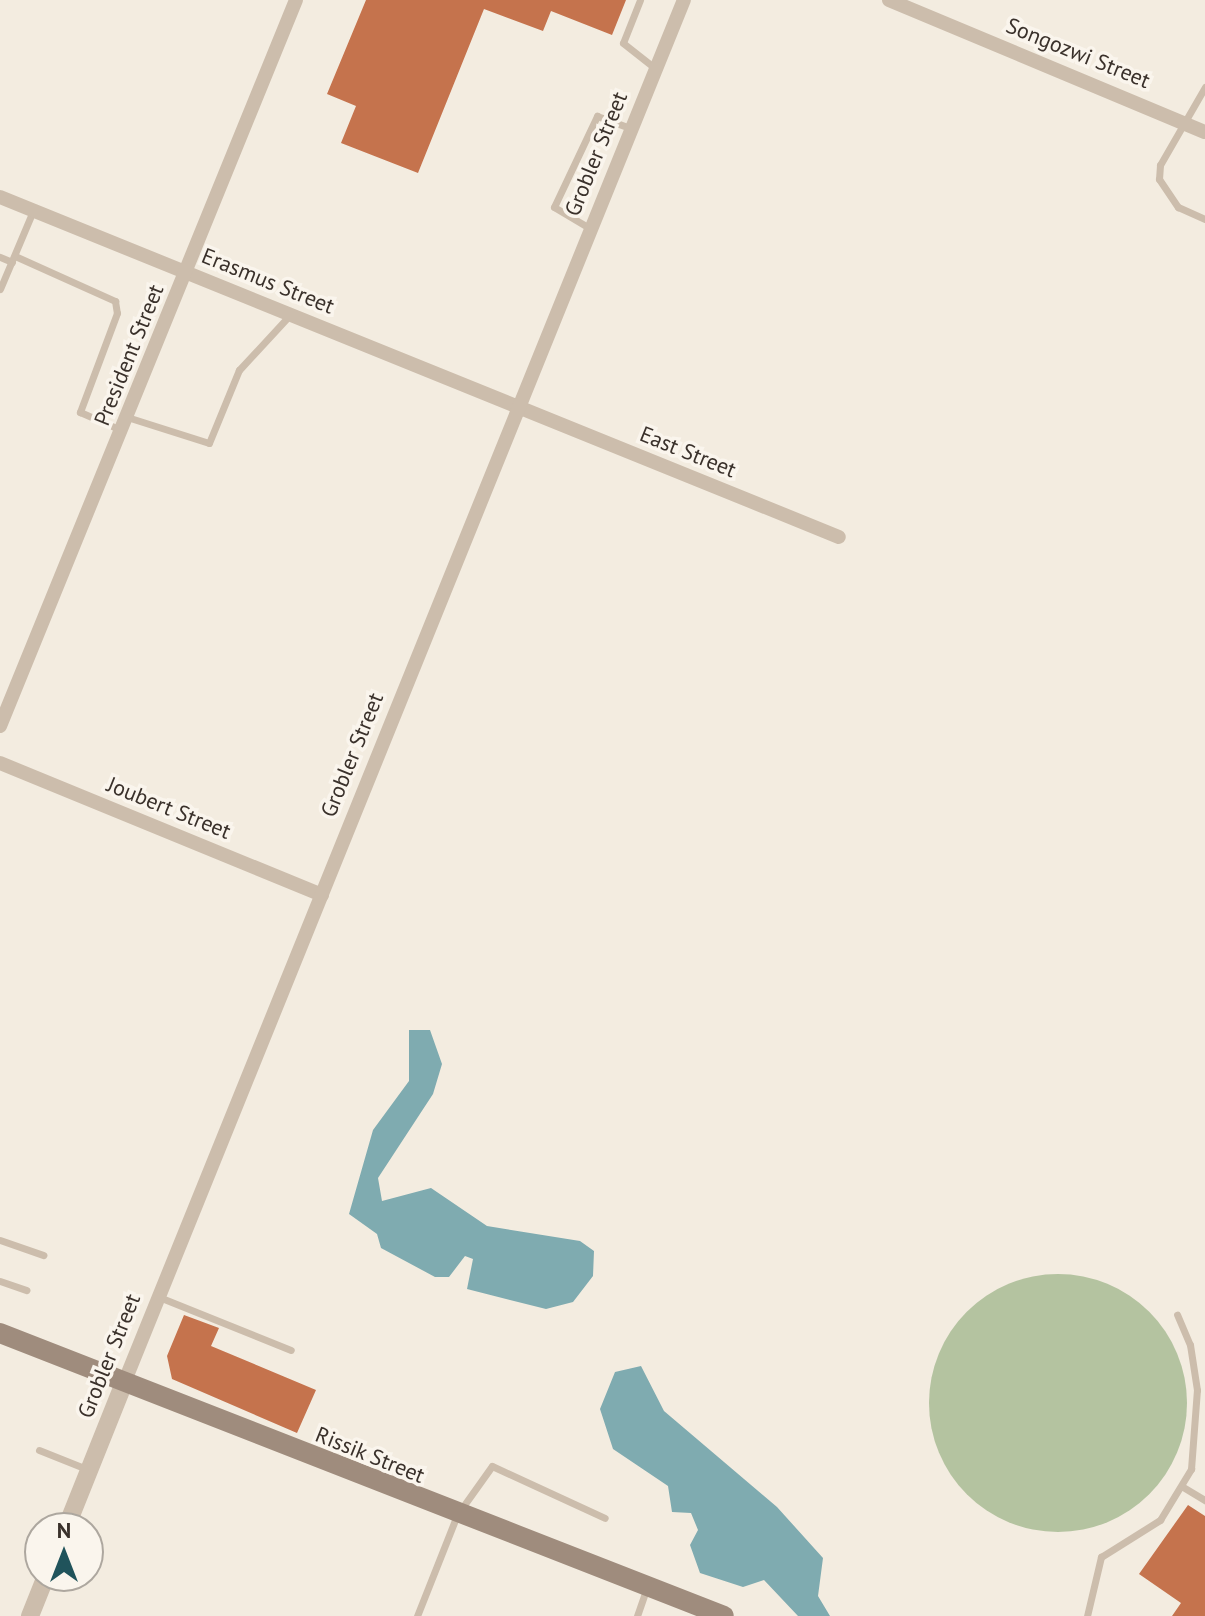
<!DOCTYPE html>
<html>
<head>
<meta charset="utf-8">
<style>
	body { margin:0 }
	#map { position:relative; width:1205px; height:1616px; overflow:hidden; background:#f3ece0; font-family:"PT Sans",sans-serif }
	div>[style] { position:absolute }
	.green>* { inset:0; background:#b4c3a0 }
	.round { border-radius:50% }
	.water>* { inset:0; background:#7fabb0 }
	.building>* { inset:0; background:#c5734d }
	.service>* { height:7px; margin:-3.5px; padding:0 3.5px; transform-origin:3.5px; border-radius:3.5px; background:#ccbdac }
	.minor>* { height:14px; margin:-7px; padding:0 7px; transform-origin:7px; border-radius:7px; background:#ccbdac }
	.tertiary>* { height:18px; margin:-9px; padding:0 9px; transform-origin:9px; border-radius:9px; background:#ccbdac }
	.secondary>* { height:20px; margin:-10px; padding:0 10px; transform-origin:10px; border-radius:10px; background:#9f8c7d }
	span { translate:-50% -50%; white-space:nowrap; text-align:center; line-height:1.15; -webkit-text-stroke:7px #faf5ed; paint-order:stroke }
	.street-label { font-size:22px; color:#3a312b }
	.north { position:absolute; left:24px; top:1512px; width:80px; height:80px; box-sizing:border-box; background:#faf5ed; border:2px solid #ada79f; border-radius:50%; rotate:0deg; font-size:22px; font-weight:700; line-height:32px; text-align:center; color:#3a312b }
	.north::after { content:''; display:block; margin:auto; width:28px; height:36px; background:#20535b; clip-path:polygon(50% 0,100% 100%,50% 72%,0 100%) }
</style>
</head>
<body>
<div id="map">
	<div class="green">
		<div class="round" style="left:929px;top:1274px;width:258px;height:258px"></div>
	</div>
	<div class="water">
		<div style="clip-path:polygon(409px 1030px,430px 1030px,442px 1064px,433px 1094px,378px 1178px,382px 1201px,431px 1188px,487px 1226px,580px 1241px,594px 1251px,593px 1276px,573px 1302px,546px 1309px,467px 1289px,473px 1259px,465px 1256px,449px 1277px,435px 1277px,381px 1248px,377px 1234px,349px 1214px,373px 1130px,409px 1081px)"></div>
		<div style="clip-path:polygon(641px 1366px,664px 1411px,777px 1507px,823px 1558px,818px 1596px,830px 1616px,798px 1616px,764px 1580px,743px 1587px,700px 1573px,690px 1545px,698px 1530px,691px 1513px,672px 1512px,668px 1486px,613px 1449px,600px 1409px,615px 1372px)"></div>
	</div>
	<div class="building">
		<div style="clip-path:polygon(366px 0,626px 0,612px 35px,551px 11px,543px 31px,484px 9px,418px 173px,341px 143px,356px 106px,327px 94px)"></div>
		<div style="clip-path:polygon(184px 1315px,219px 1328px,211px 1346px,316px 1390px,297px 1433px,172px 1379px,167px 1356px)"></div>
		<div style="clip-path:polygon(1188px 1505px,1205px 1516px,1205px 1616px,1172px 1616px,1181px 1603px,1139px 1574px)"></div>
	</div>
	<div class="service">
		<div style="left:640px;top:0;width:46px;rotate:111.6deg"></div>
		<div style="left:623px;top:43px;width:42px;rotate:38.2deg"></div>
		<div style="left:1205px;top:87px;width:90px;rotate:120deg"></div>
		<div style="left:1160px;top:165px;width:14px;rotate:94deg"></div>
		<div style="left:1159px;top:179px;width:34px;rotate:56deg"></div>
		<div style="left:1178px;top:207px;width:30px;rotate:24deg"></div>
		<div style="left:591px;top:229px;width:43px;rotate:-149.3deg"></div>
		<div style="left:554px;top:207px;width:101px;rotate:-64.7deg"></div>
		<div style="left:597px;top:116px;width:37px;rotate:20deg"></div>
		<div style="left:15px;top:256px;width:110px;rotate:24.2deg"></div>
		<div style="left:115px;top:301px;width:12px;rotate:81deg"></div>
		<div style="left:117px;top:313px;width:106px;rotate:110.5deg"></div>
		<div style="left:80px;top:412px;width:45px;rotate:23.7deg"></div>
		<div style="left:0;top:257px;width:13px;rotate:23deg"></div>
		<div style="left:0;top:289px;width:85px;rotate:-67.1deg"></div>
		<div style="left:127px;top:417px;width:86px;rotate:17.6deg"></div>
		<div style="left:209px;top:443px;width:79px;rotate:-67.7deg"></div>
		<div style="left:239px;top:370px;width:75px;rotate:-47.2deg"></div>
		<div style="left:0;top:1240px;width:46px;rotate:19.2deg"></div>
		<div style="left:0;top:1281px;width:28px;rotate:19deg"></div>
		<div style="left:159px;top:1297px;width:142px;rotate:21.9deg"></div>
		<div style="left:39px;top:1450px;width:54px;rotate:21.8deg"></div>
		<div style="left:1183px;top:1487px;width:26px;rotate:31deg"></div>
		<div style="left:417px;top:1616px;width:109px;rotate:-68.4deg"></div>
		<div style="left:457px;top:1515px;width:60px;rotate:-54.5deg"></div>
		<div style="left:492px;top:1466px;width:124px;rotate:24.7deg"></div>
		<div style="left:637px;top:1616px;width:28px;rotate:-71deg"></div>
		<div style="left:1087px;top:1616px;width:61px;rotate:-76.7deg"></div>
		<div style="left:1101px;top:1557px;width:70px;rotate:-32.1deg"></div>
		<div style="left:1160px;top:1520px;width:60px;rotate:-58.7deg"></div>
		<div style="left:1191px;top:1469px;width:79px;rotate:-85.7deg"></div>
		<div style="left:1197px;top:1390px;width:46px;rotate:-98.8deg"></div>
		<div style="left:1190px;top:1345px;width:33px;rotate:-113deg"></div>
	</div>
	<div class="minor">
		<div style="left:889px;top:0;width:342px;rotate:22.7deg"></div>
		<div style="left:0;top:197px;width:905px;rotate:22.06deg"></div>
		<div style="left:0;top:726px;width:784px;rotate:-67.82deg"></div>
		<div style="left:0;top:763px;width:348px;rotate:22.3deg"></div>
		<div style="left:124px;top:1383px;width:1492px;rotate:-67.96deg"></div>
	</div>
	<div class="tertiary">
		<div style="left:66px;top:1528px;width:156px;rotate:-68.2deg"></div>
		<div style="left:30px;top:1616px;width:43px;rotate:-68.2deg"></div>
	</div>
	<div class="secondary">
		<div style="left:0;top:1333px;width:777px;rotate:21.35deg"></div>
	</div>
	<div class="street-label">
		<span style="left:1078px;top:53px;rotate:22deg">Songozwi Street</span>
		<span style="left:596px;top:154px;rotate:-68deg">Grobler Street</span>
		<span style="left:268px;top:281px;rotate:22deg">Erasmus Street</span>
		<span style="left:129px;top:355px;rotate:-68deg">President Street</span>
		<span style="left:688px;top:452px;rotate:22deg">East Street</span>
		<span style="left:352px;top:755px;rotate:-68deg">Grobler Street</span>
		<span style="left:169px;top:808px;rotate:22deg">Joubert Street</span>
		<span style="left:109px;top:1356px;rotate:-68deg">Grobler Street</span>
		<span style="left:370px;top:1455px;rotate:22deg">Rissik Street</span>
	</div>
	<div class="north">N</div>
</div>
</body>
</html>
